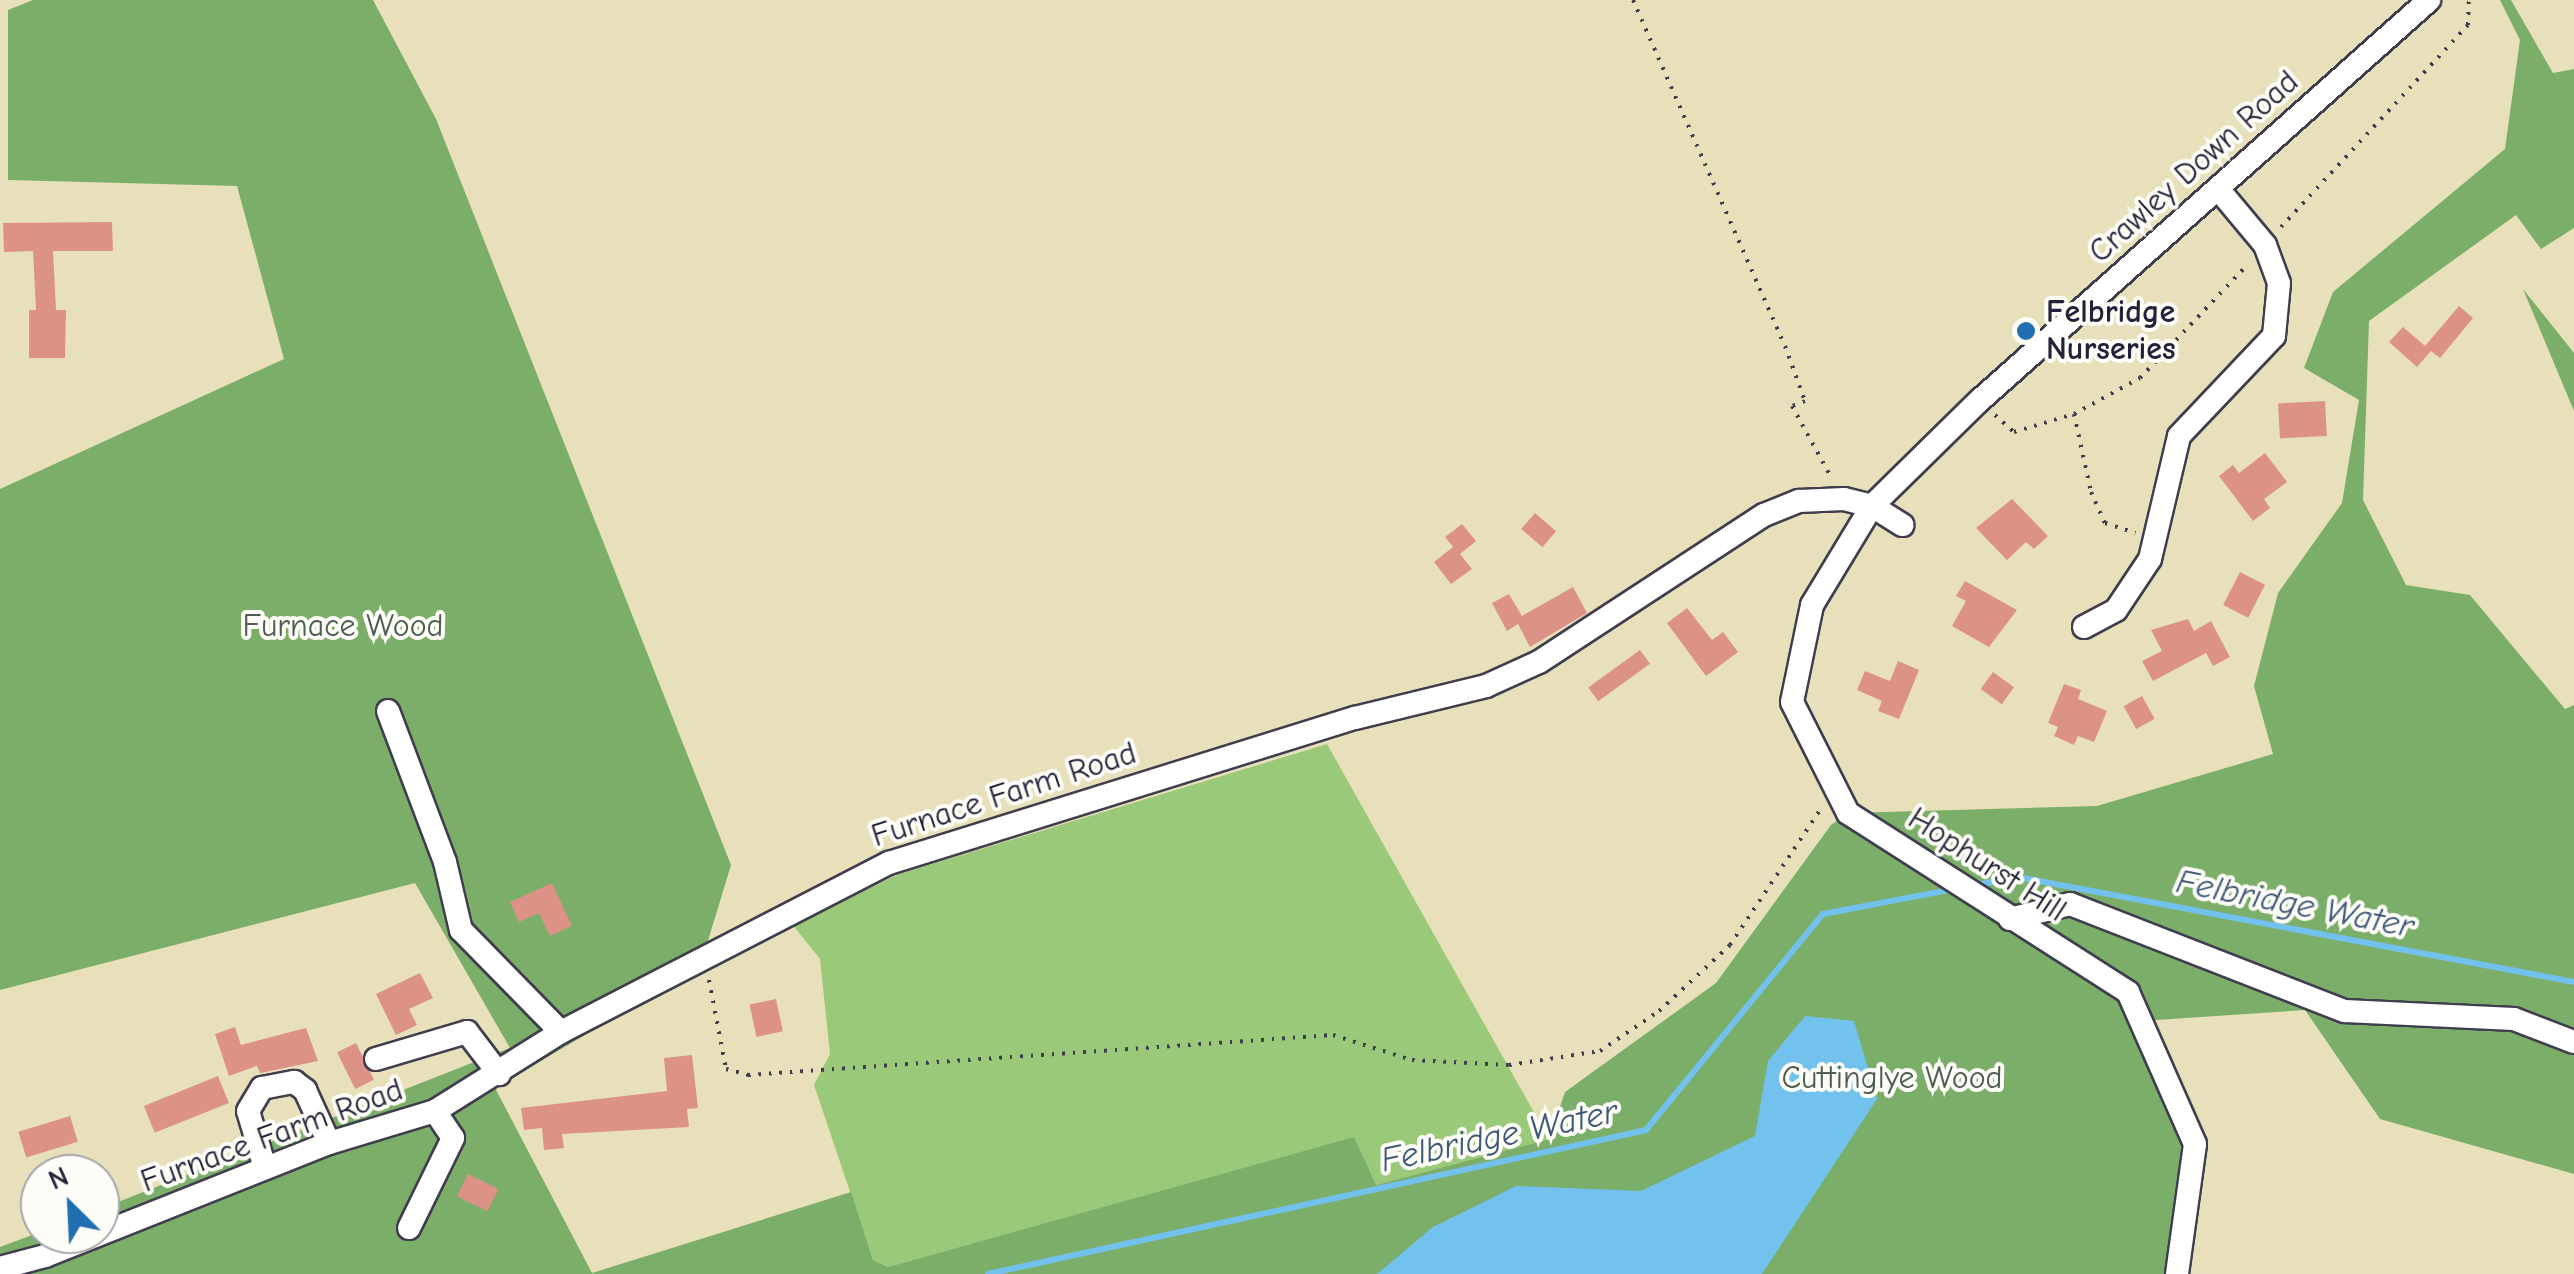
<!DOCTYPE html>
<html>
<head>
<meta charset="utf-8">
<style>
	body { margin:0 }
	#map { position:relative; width:2574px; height:1274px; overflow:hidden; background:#e8e0bb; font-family:"Comic Neue",sans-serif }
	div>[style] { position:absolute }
	.green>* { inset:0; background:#9aca79 }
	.forest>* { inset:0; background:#7bae69 }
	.water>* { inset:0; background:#73c1ed }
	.stream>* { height:6px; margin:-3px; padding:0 3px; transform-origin:3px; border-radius:3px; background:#73c1ed }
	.building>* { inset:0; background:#dd9288; transform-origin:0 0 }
	.path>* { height:4px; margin-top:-2px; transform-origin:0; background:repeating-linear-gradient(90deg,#403e4e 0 2.5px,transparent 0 10.5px) }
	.roads { filter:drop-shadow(2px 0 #403e4e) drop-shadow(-2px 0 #403e4e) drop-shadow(0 2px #403e4e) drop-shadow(0 -2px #403e4e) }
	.minor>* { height:22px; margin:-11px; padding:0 11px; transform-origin:11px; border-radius:11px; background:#fff }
	.dots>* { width:28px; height:28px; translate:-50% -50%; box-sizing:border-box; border:5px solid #fdfcf7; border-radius:50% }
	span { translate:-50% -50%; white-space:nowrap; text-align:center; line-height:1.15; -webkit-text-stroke:8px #fdfcf7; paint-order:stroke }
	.street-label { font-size:32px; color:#22223b }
	.poi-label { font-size:32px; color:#22223b; font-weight:700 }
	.left { translate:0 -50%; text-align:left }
	.park-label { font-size:32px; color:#4c5d51 }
	.water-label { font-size:35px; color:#3e5a79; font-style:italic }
	.north { position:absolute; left:20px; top:1154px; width:100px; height:100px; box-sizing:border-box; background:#fdfcf7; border:2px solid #a5a5ac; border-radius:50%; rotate:336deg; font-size:28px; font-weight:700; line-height:40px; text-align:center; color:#22223b }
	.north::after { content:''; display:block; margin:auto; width:35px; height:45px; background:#1f6fb2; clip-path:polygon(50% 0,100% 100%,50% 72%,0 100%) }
</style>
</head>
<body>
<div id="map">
	<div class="green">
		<div style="clip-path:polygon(1327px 744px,1549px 1139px,1376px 1185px,1353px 1138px,888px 1267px,873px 1260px,814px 1085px,830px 1054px,820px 959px,792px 924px,899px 874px)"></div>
	</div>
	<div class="forest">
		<div style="clip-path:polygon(33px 0,373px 0,436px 119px,731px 865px,700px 967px,495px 1088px,592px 1273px,851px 1192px,873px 1260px,888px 1267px,1354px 1137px,1376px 1185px,1549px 1139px,1565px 1092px,1716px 983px,1831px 825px,1848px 813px,2097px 806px,2273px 754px,2254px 686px,2278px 593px,2342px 503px,2359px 400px,2304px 368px,2333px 292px,2505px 149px,2520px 40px,2500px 0,2511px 0,2553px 73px,2574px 69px,2574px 228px,2541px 249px,2516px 215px,2369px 321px,2363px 500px,2406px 585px,2470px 595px,2565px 709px,2574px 705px,2574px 1174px,2380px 1119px,2305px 1010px,2141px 1021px,2195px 1144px,2177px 1274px,0 1274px,0 1247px,40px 1232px,100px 1234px,100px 1209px,510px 1048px,415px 883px,0 990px,0 489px,284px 359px,237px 186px,8px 180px,8px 10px)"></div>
		<div style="clip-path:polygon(2523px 289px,2574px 353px,2574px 411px)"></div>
	</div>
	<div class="water">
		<div style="clip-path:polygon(1805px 1016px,1854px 1021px,1877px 1099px,1762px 1274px,1377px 1274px,1433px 1227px,1516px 1186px,1641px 1191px,1755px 1136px,1768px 1061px)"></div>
	</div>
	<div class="stream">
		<div style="left:1976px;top:885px;width:43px;rotate:-10.8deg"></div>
		<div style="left:2018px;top:877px;width:566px;rotate:10.69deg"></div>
		<div style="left:988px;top:1274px;width:674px;rotate:-12.34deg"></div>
		<div style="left:1646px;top:1130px;width:279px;rotate:-50.7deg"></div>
		<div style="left:1823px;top:914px;width:133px;rotate:-10.8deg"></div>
	</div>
	<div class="building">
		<div style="clip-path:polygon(112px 222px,113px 251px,53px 251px,56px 310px,66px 310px,65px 358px,29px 358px,29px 310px,36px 310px,33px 251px,4px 252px,3px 223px)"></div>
		<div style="clip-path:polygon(2459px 306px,2473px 318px,2440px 358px,2431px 351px,2417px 367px,2389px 342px,2403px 327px,2425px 346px)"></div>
		<div style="left:2325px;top:401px;width:35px;height:47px;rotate:87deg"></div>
		<div style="clip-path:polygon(2265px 453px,2287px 482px,2264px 499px,2270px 508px,2253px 521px,2219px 476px,2233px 465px,2239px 473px)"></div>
		<div style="clip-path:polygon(2012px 499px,2048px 536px,2034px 549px,2026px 542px,2007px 560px,1976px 528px)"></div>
		<div style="left:1535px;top:513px;width:28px;height:21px;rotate:41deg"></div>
		<div style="clip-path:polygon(1462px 524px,1476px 541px,1460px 554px,1472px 569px,1451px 584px,1434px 562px,1453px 547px,1445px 537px)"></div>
		<div style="left:2240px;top:572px;width:28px;height:37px;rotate:27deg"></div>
		<div style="clip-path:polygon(1965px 581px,2017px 610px,1989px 647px,1952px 626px,1966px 601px,1956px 596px)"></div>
		<div style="clip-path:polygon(1573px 587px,1587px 613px,1530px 647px,1518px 624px,1507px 631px,1492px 603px,1509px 594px,1522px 616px)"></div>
		<div style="clip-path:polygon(1687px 608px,1712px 640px,1723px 632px,1738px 652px,1706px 676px,1667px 623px)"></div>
		<div style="clip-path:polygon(2188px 619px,2194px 631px,2211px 621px,2230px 657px,2213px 666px,2206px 653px,2153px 681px,2142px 661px,2162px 651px,2151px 630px)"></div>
		<div style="left:1640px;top:650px;width:17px;height:64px;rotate:54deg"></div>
		<div style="clip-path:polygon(1898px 661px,1919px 670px,1899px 719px,1878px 711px,1882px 701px,1857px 690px,1865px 671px,1890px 681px)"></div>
		<div style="left:1993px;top:672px;width:26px;height:21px;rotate:36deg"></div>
		<div style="clip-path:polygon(2064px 684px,2081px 690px,2078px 699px,2107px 711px,2094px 742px,2078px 736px,2074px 745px,2054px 736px,2058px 727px,2048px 723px)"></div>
		<div style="left:2142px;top:696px;width:26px;height:21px;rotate:61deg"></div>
		<div style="clip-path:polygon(552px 883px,572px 926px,550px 936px,539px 913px,519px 922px,510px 902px)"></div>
		<div style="clip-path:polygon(420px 973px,433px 998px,409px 1009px,417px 1025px,396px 1035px,376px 994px)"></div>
		<div style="left:776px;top:999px;width:33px;height:27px;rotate:78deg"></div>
		<div style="clip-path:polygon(235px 1027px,241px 1045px,306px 1028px,318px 1061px,260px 1073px,257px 1066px,229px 1076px,215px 1034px)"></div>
		<div style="left:356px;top:1043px;width:41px;height:21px;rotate:64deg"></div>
		<div style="clip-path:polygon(692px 1055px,698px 1108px,687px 1109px,689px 1127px,562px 1134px,564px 1148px,544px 1150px,542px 1128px,524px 1130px,521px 1108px,667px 1091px,664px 1058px)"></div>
		<div style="left:218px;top:1076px;width:29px;height:80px;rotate:68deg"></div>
		<div style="left:70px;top:1116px;width:27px;height:54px;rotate:73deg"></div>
		<div style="left:468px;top:1174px;width:34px;height:25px;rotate:26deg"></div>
	</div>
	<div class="path">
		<div style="left:1633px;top:0;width:378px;rotate:66.3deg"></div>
		<div style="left:1785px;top:346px;width:59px;rotate:70deg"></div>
		<div style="left:1805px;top:401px;width:14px;rotate:159deg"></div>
		<div style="left:1792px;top:406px;width:81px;rotate:61.2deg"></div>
		<div style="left:2281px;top:227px;width:275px;rotate:-47.2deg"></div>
		<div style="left:2468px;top:25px;width:25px;rotate:-88deg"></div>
		<div style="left:2074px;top:414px;width:80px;rotate:77.7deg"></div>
		<div style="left:2091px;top:492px;width:34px;rotate:66deg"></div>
		<div style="left:2105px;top:523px;width:32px;rotate:18deg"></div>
		<div style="left:1995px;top:415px;width:25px;rotate:42deg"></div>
		<div style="left:2014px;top:432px;width:63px;rotate:-16.7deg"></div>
		<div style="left:2074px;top:414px;width:75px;rotate:-28.6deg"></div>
		<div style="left:2140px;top:378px;width:157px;rotate:-46.5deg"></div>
		<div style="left:709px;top:980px;width:91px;rotate:79.2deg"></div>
		<div style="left:726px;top:1069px;width:23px;rotate:15deg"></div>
		<div style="left:748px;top:1075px;width:586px;rotate:-3.91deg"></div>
		<div style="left:1333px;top:1035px;width:83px;rotate:17.6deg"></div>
		<div style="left:1412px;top:1060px;width:97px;rotate:3deg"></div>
		<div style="left:1509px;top:1065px;width:92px;rotate:-8.7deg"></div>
		<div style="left:1600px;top:1051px;width:71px;rotate:-34.1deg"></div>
		<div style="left:1659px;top:1011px;width:97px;rotate:-42.9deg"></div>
		<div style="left:1730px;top:945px;width:166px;rotate:-56.3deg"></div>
	</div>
	<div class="roads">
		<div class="minor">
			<div style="left:2084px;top:627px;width:36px;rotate:-28deg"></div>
			<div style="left:2116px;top:610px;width:61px;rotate:-56.3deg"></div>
			<div style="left:2150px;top:559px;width:126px;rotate:-76.7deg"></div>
			<div style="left:2179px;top:436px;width:138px;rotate:-46.5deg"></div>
			<div style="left:2274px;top:336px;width:53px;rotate:-84.6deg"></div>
			<div style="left:2279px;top:283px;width:40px;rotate:-110.2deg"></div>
			<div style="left:2265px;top:245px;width:72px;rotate:-129.9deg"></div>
			<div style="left:388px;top:711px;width:161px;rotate:69.3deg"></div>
			<div style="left:445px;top:862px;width:70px;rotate:76.8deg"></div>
			<div style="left:461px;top:930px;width:143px;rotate:45.6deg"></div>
			<div style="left:2010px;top:919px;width:62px;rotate:-14deg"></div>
			<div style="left:2070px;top:904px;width:295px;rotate:21.3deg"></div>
			<div style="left:2345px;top:1011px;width:169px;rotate:2.7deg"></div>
			<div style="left:2514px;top:1019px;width:64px;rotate:21deg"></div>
			<div style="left:376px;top:1059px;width:95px;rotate:-16.5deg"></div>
			<div style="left:467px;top:1032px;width:53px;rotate:52.7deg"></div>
			<div style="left:265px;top:1168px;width:59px;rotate:-106.6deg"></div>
			<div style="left:248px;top:1111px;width:27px;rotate:-59deg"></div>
			<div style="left:262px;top:1088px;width:33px;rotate:-11deg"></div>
			<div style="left:294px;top:1082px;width:14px;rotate:36deg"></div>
			<div style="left:305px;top:1090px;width:58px;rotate:65.6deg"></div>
			<div style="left:409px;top:1228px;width:100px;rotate:-63.9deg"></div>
			<div style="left:453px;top:1138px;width:32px;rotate:-124deg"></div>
			<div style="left:0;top:1268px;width:47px;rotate:-14.9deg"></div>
			<div style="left:45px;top:1256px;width:306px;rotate:-21.7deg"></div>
			<div style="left:329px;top:1143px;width:111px;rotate:-16.8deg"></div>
			<div style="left:435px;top:1111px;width:149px;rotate:-32.1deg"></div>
			<div style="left:561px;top:1032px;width:369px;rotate:-27.3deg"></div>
			<div style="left:889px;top:863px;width:488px;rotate:-17.3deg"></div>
			<div style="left:1355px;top:718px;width:135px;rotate:-13.7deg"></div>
			<div style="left:1486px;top:686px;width:58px;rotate:-24.4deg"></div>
			<div style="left:1539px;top:662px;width:269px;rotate:-33.2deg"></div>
			<div style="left:1764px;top:515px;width:38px;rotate:-22deg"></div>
			<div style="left:1799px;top:501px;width:45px;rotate:-2.5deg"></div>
			<div style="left:1844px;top:499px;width:29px;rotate:14deg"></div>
			<div style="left:1872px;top:506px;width:36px;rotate:32deg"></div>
			<div style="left:2177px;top:1274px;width:131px;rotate:-82.1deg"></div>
			<div style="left:2195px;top:1144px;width:166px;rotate:-113.8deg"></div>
			<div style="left:2128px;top:992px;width:332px;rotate:-147.4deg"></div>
			<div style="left:1848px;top:813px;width:124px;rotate:-116.8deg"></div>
			<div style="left:1792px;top:702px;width:99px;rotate:-78.3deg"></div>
			<div style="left:1812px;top:605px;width:116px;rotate:-58.8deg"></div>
			<div style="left:1872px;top:506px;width:150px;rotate:-44.5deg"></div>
			<div style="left:1979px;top:401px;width:603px;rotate:-41.7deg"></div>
		</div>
	</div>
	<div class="dots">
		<div style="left:2026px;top:331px;background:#1f6fb2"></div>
	</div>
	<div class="street-label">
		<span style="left:2194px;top:167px;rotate:-42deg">Crawley Down Road</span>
		<span style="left:1004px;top:795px;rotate:-18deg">Furnace Farm Road</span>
		<span style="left:1987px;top:865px;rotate:33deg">Hophurst Hill</span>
		<span style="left:272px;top:1136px;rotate:-20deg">Furnace Farm Road</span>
	</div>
	<div class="poi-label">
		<span class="left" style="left:2046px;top:331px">Felbridge<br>Nurseries</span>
	</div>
	<div class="park-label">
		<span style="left:343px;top:626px">Furnace Wood</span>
		<span style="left:1892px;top:1078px">Cuttinglye Wood</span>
	</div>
	<div class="water-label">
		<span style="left:2295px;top:904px;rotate:11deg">Felbridge Water</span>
		<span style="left:1499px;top:1136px;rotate:-12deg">Felbridge Water</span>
	</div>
	<div class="north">N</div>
</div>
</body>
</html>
